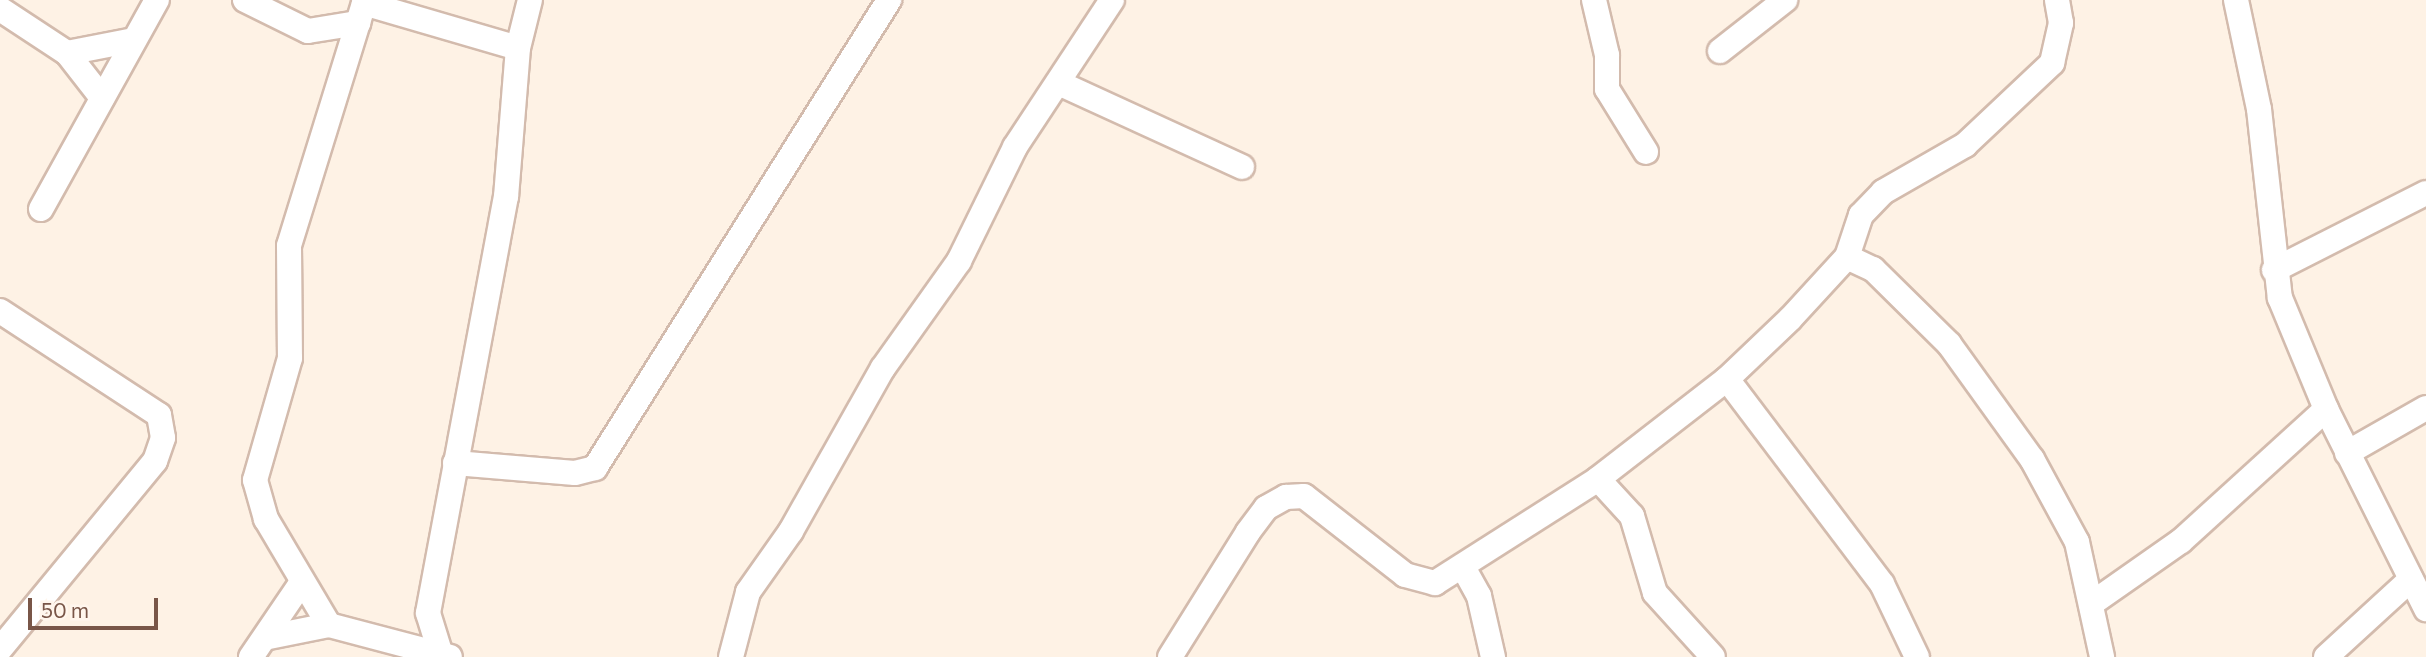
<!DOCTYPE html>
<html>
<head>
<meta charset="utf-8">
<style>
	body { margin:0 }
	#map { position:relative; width:2426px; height:657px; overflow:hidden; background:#fef2e5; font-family:Commissioner,sans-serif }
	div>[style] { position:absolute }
	.roads { filter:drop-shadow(2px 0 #d3bbad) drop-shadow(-2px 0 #d3bbad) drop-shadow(0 2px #d3bbad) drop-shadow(0 -2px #d3bbad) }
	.minor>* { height:24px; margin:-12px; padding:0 12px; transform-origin:12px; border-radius:12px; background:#fff }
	span { translate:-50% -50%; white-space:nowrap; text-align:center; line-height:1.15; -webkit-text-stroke:7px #fff6ed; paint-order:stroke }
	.scale { position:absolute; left:28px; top:598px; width:130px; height:32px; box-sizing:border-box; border:4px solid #795648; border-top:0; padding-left:9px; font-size:21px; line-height:24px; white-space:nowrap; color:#795648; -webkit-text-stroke:5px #fff6ed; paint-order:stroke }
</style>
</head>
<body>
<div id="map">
	<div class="roads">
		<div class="minor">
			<div style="left:245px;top:0;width:70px;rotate:26.2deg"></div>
			<div style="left:308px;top:31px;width:51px;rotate:-9.1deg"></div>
			<div style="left:365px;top:0;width:257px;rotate:107.2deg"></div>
			<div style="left:289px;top:246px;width:112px;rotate:89.5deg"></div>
			<div style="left:290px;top:358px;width:127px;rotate:106deg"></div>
			<div style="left:255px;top:480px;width:41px;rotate:74.2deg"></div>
			<div style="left:266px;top:519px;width:123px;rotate:59.3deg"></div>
			<div style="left:329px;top:625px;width:125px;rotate:14.8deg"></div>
			<div style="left:1594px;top:0;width:57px;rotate:76.7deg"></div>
			<div style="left:1607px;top:55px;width:34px;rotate:90deg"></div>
			<div style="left:1607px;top:89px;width:74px;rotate:58.2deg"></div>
			<div style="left:2236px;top:0;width:111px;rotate:78.1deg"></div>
			<div style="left:2259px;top:109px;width:190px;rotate:83.7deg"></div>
			<div style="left:2280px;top:298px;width:120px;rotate:67.5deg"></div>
			<div style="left:2326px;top:409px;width:224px;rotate:63.4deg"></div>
			<div style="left:364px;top:3px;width:160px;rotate:16.3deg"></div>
			<div style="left:0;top:9px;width:80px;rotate:33.3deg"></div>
			<div style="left:67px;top:53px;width:68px;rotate:-11deg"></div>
			<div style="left:1720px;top:51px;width:83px;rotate:-38.1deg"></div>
			<div style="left:67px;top:53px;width:57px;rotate:52.1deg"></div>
			<div style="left:1061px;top:84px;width:199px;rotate:24.6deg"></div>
			<div style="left:41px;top:209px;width:239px;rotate:-61deg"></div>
			<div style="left:1847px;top:257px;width:29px;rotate:25deg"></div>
			<div style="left:1873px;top:269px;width:107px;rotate:44.6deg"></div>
			<div style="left:1949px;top:344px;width:142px;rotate:54.2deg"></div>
			<div style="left:2032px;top:459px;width:94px;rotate:61.5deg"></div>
			<div style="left:2077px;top:542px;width:118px;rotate:77.7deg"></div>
			<div style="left:2274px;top:270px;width:170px;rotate:-26.9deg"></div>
			<div style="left:0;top:311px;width:190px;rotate:33.2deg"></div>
			<div style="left:159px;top:415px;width:23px;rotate:80deg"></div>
			<div style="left:163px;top:438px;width:24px;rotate:109deg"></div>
			<div style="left:155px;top:461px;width:244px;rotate:129.5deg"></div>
			<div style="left:1727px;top:379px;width:257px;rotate:52.9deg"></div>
			<div style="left:1882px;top:584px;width:81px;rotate:64.4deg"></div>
			<div style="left:2347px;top:453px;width:91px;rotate:-29.7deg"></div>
			<div style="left:455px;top:463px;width:120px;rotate:4.8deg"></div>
			<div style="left:575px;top:473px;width:21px;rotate:-14deg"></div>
			<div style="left:595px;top:468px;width:553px;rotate:-57.86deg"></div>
			<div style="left:1598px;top:479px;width:50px;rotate:47.4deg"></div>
			<div style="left:1632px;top:516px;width:80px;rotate:73.4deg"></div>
			<div style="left:1655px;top:593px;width:86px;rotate:47.8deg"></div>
			<div style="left:1463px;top:567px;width:33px;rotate:61deg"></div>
			<div style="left:1479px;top:596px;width:63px;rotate:77.1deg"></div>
			<div style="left:2091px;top:604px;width:110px;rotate:-35deg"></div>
			<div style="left:2181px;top:541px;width:196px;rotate:-42.3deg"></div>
			<div style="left:269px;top:637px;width:61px;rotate:-11.3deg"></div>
			<div style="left:441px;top:655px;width:44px;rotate:-107.2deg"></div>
			<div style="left:428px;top:613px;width:423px;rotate:-79.4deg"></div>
			<div style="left:506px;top:197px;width:149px;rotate:-85.4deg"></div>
			<div style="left:518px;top:48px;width:49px;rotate:-76deg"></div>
			<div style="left:251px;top:657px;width:91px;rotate:-55.8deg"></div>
			<div style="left:731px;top:657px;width:67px;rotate:-75.3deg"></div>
			<div style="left:748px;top:592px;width:75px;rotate:-54.8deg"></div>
			<div style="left:791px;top:531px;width:187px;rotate:-60.6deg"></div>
			<div style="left:883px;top:368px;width:131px;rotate:-54.6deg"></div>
			<div style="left:959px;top:261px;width:127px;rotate:-63.8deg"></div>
			<div style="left:1015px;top:147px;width:176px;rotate:-56.6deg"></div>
			<div style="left:1170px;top:657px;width:147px;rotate:-58deg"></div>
			<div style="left:1248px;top:532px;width:30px;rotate:-53deg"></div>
			<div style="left:1266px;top:508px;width:23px;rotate:-29deg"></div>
			<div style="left:1286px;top:497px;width:18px;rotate:-3deg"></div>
			<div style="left:1304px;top:496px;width:128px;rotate:38deg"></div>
			<div style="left:1405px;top:575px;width:31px;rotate:15deg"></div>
			<div style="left:1435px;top:583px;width:193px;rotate:-32.5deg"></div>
			<div style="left:1598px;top:479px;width:163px;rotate:-37.8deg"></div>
			<div style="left:1727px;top:379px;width:87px;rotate:-43.6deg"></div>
			<div style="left:1790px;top:319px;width:84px;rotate:-47.4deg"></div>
			<div style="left:1847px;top:257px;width:44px;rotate:-71.6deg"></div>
			<div style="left:1861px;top:215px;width:32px;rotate:-46deg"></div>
			<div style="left:1883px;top:192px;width:95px;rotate:-29.8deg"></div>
			<div style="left:1965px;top:145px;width:120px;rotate:-43.3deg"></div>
			<div style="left:2052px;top:63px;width:41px;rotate:-77.3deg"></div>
			<div style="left:2061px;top:23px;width:23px;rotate:-100deg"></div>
			<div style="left:2326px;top:657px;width:115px;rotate:-42.5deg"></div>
		</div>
	</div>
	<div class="scale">50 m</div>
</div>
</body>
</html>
